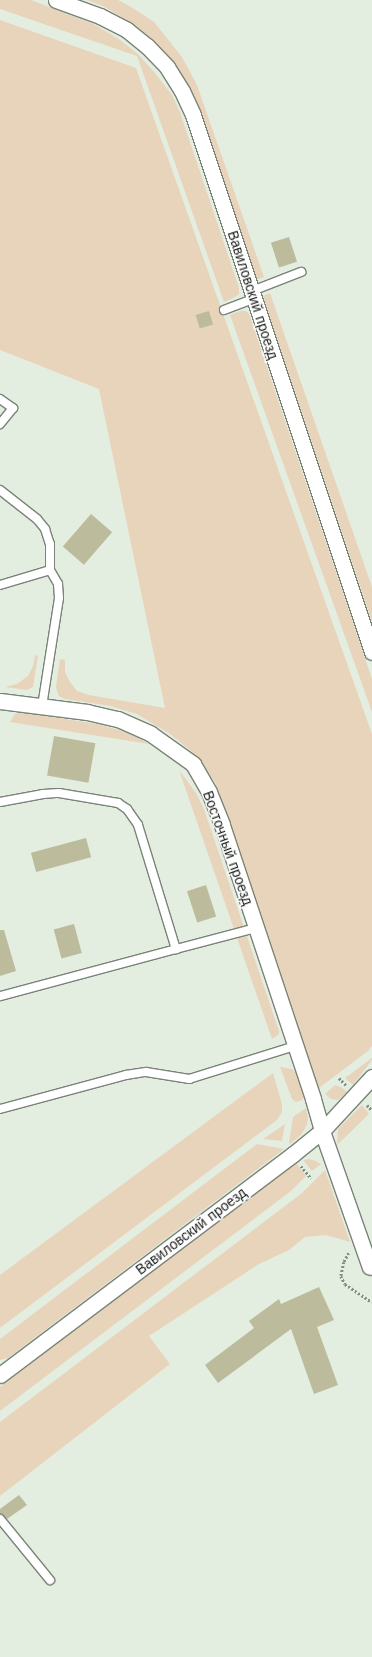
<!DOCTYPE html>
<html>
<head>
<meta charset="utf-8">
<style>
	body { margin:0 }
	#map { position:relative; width:372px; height:1657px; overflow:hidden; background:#e3eee1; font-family:"Work Sans",sans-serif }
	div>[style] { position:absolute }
	.green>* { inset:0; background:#e8d4ba }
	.building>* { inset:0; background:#bcbc9c; transform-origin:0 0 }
	.path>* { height:2.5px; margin-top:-1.25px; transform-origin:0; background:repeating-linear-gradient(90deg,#858d84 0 2px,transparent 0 4px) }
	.roads { filter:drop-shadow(1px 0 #7a8378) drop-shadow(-1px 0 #7a8378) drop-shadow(0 1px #7a8378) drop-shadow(0 -1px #7a8378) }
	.service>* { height:8px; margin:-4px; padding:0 4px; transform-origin:4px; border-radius:4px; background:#fff }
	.minor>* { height:15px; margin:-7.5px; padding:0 7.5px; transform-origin:7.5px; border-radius:7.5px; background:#fff }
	span { translate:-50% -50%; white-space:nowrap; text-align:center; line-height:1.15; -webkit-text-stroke:3px #fff; paint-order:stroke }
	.street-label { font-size:14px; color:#1a1e1a }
</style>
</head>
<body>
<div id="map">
	<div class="green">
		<div style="clip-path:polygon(0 0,31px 0,94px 24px,120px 40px,138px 54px,154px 72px,172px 95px,180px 112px,239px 288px,239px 294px,235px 297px,224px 302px,137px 56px,0 9px)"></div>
		<div style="clip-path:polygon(87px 0,118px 0,133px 8px,154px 22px,182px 57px,197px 85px,264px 277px,256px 280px,200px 112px,190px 89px,174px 62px,155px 41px,132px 23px,103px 6px)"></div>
		<div style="clip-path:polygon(0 20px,136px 68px,372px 734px,372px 1046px,368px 1051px,319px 1088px,215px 782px,191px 751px,170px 734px,137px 714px,110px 706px,65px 699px,59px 696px,57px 691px,56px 686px,60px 659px,65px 660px,65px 672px,70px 682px,77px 691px,89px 695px,165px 708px,99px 389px,0 350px)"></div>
		<div style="clip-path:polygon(270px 293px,372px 587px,372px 622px,263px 296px)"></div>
		<div style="clip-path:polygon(240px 311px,246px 311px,249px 314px,372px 679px,372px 712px,230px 315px)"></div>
		<div style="clip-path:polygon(35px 655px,38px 656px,33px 687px,27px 690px,5px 687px,17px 684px,28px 676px,33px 666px)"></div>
		<div style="clip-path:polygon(20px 712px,97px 724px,127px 732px,149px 744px,10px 722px,15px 714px)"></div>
		<div style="clip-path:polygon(179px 770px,196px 793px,204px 809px,279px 1031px,279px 1034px,272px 1039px)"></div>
		<div style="clip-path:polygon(372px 1058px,372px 1060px,353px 1085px,345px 1078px)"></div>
		<div style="clip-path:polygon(280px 1067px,292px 1069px,296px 1073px,305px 1097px,300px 1101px,296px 1102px,292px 1099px)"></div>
		<div style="clip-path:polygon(273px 1073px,282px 1104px,282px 1112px,277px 1120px,0 1328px,0 1275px)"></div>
		<div style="clip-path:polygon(335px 1085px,341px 1087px,347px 1092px,338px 1100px,331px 1099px,325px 1094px)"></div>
		<div style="clip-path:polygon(362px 1105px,369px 1114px,337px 1145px,338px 1129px)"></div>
		<div style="clip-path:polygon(306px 1108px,308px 1118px,307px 1125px,301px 1135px,290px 1144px,289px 1142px,293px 1117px)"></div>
		<div style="clip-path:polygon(285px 1124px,282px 1141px,263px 1139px)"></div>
		<div style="clip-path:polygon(257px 1144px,284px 1149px,8px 1358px,0 1360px,0 1339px)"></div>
		<div style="clip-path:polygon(309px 1159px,316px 1161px,321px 1164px,312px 1171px,303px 1160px)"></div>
		<div style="clip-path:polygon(296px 1163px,306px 1176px,291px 1191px,0 1411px,0 1387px)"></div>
		<div style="clip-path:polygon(325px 1170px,350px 1242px,326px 1235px,305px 1237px,289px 1250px,259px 1264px,149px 1336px,170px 1364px,0 1496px,0 1422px,302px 1193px)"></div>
	</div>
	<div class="building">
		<div style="left:289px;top:237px;width:26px;height:19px;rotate:72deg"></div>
		<div style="left:209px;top:311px;width:14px;height:14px;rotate:73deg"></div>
		<div style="left:91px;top:514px;width:28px;height:43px;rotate:41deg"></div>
		<div style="left:54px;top:736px;width:42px;height:40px;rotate:10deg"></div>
		<div style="left:86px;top:838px;width:20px;height:57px;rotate:75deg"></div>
		<div style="left:206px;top:885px;width:33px;height:20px;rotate:72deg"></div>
		<div style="left:74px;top:924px;width:30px;height:21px;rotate:75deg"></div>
		<div style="clip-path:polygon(0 930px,4px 930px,16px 971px,0 976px)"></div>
		<div style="clip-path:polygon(319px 1287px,334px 1320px,317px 1327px,338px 1385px,314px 1394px,291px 1329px,218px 1383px,205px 1365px,254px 1328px,249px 1321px,279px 1299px,281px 1304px)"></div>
		<div style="clip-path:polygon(19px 1495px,27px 1505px,7px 1519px,0 1514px,0 1509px)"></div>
	</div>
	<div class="path">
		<div style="left:339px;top:1078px;width:10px;rotate:45deg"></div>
		<div style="left:367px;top:1105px;width:7px;rotate:45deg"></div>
		<div style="left:301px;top:1166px;width:16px;rotate:50deg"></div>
		<div style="left:349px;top:1253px;width:10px;rotate:119deg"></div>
		<div style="left:344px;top:1262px;width:14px;rotate:102deg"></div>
		<div style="left:341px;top:1276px;width:9px;rotate:63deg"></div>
		<div style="left:345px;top:1284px;width:32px;rotate:34deg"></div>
	</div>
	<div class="roads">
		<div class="service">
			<div style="left:252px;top:291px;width:53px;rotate:-21.2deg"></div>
			<div style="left:224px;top:310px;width:33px;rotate:-21deg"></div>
			<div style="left:0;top:399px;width:16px;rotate:35deg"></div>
			<div style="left:13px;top:408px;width:21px;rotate:129deg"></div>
			<div style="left:0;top:490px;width:47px;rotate:38.1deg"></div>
			<div style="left:37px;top:519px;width:13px;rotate:51deg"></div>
			<div style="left:45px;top:529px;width:16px;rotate:72deg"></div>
			<div style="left:50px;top:544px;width:26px;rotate:90deg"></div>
			<div style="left:50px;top:570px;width:16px;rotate:60deg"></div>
			<div style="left:58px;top:584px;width:14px;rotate:86deg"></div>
			<div style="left:59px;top:598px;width:109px;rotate:98.9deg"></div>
			<div style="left:0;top:585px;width:52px;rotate:-16.7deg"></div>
			<div style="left:0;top:802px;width:44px;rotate:-10.5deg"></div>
			<div style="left:43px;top:794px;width:16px;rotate:-4deg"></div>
			<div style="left:59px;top:793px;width:60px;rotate:9.6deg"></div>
			<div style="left:118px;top:803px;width:11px;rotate:34deg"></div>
			<div style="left:127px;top:809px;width:19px;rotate:55deg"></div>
			<div style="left:138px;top:825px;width:130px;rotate:73deg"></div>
			<div style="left:176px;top:949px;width:182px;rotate:165deg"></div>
			<div style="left:176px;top:949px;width:83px;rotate:-14.7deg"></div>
			<div style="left:0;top:1109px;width:131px;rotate:-15.1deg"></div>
			<div style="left:126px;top:1075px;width:20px;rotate:-9deg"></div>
			<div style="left:146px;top:1072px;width:44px;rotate:9.2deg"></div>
			<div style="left:189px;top:1079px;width:111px;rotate:-17.3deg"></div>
			<div style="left:0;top:1519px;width:79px;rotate:50.7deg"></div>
		</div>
		<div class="minor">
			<div style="left:56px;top:0;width:47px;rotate:20deg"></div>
			<div style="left:100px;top:16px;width:30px;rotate:27deg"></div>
			<div style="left:127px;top:30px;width:26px;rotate:39deg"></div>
			<div style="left:147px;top:46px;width:29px;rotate:46deg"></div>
			<div style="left:167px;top:67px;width:28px;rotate:58deg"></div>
			<div style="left:182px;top:91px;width:26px;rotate:65deg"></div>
			<div style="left:193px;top:115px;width:566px;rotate:71.57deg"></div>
			<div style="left:0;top:701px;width:88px;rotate:7.2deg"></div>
			<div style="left:87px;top:712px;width:32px;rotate:13deg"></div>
			<div style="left:118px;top:719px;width:36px;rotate:24deg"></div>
			<div style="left:151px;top:734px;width:52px;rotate:35.5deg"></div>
			<div style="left:193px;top:764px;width:32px;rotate:60deg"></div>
			<div style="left:209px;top:792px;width:35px;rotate:68deg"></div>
			<div style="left:222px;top:825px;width:289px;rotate:71.6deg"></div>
			<div style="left:313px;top:1099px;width:33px;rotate:74deg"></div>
			<div style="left:322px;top:1131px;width:144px;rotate:70.6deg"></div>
			<div style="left:0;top:1375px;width:366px;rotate:-37deg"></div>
			<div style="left:292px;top:1155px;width:38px;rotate:-39deg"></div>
			<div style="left:322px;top:1131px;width:74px;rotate:-47.2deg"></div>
		</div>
	</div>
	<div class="street-label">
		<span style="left:253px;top:295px;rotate:72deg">Вавиловский проезд</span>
		<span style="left:228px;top:848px;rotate:70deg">Восточный проезд</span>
		<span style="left:191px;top:1231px;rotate:-37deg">Вавиловский проезд</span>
	</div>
</div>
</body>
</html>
